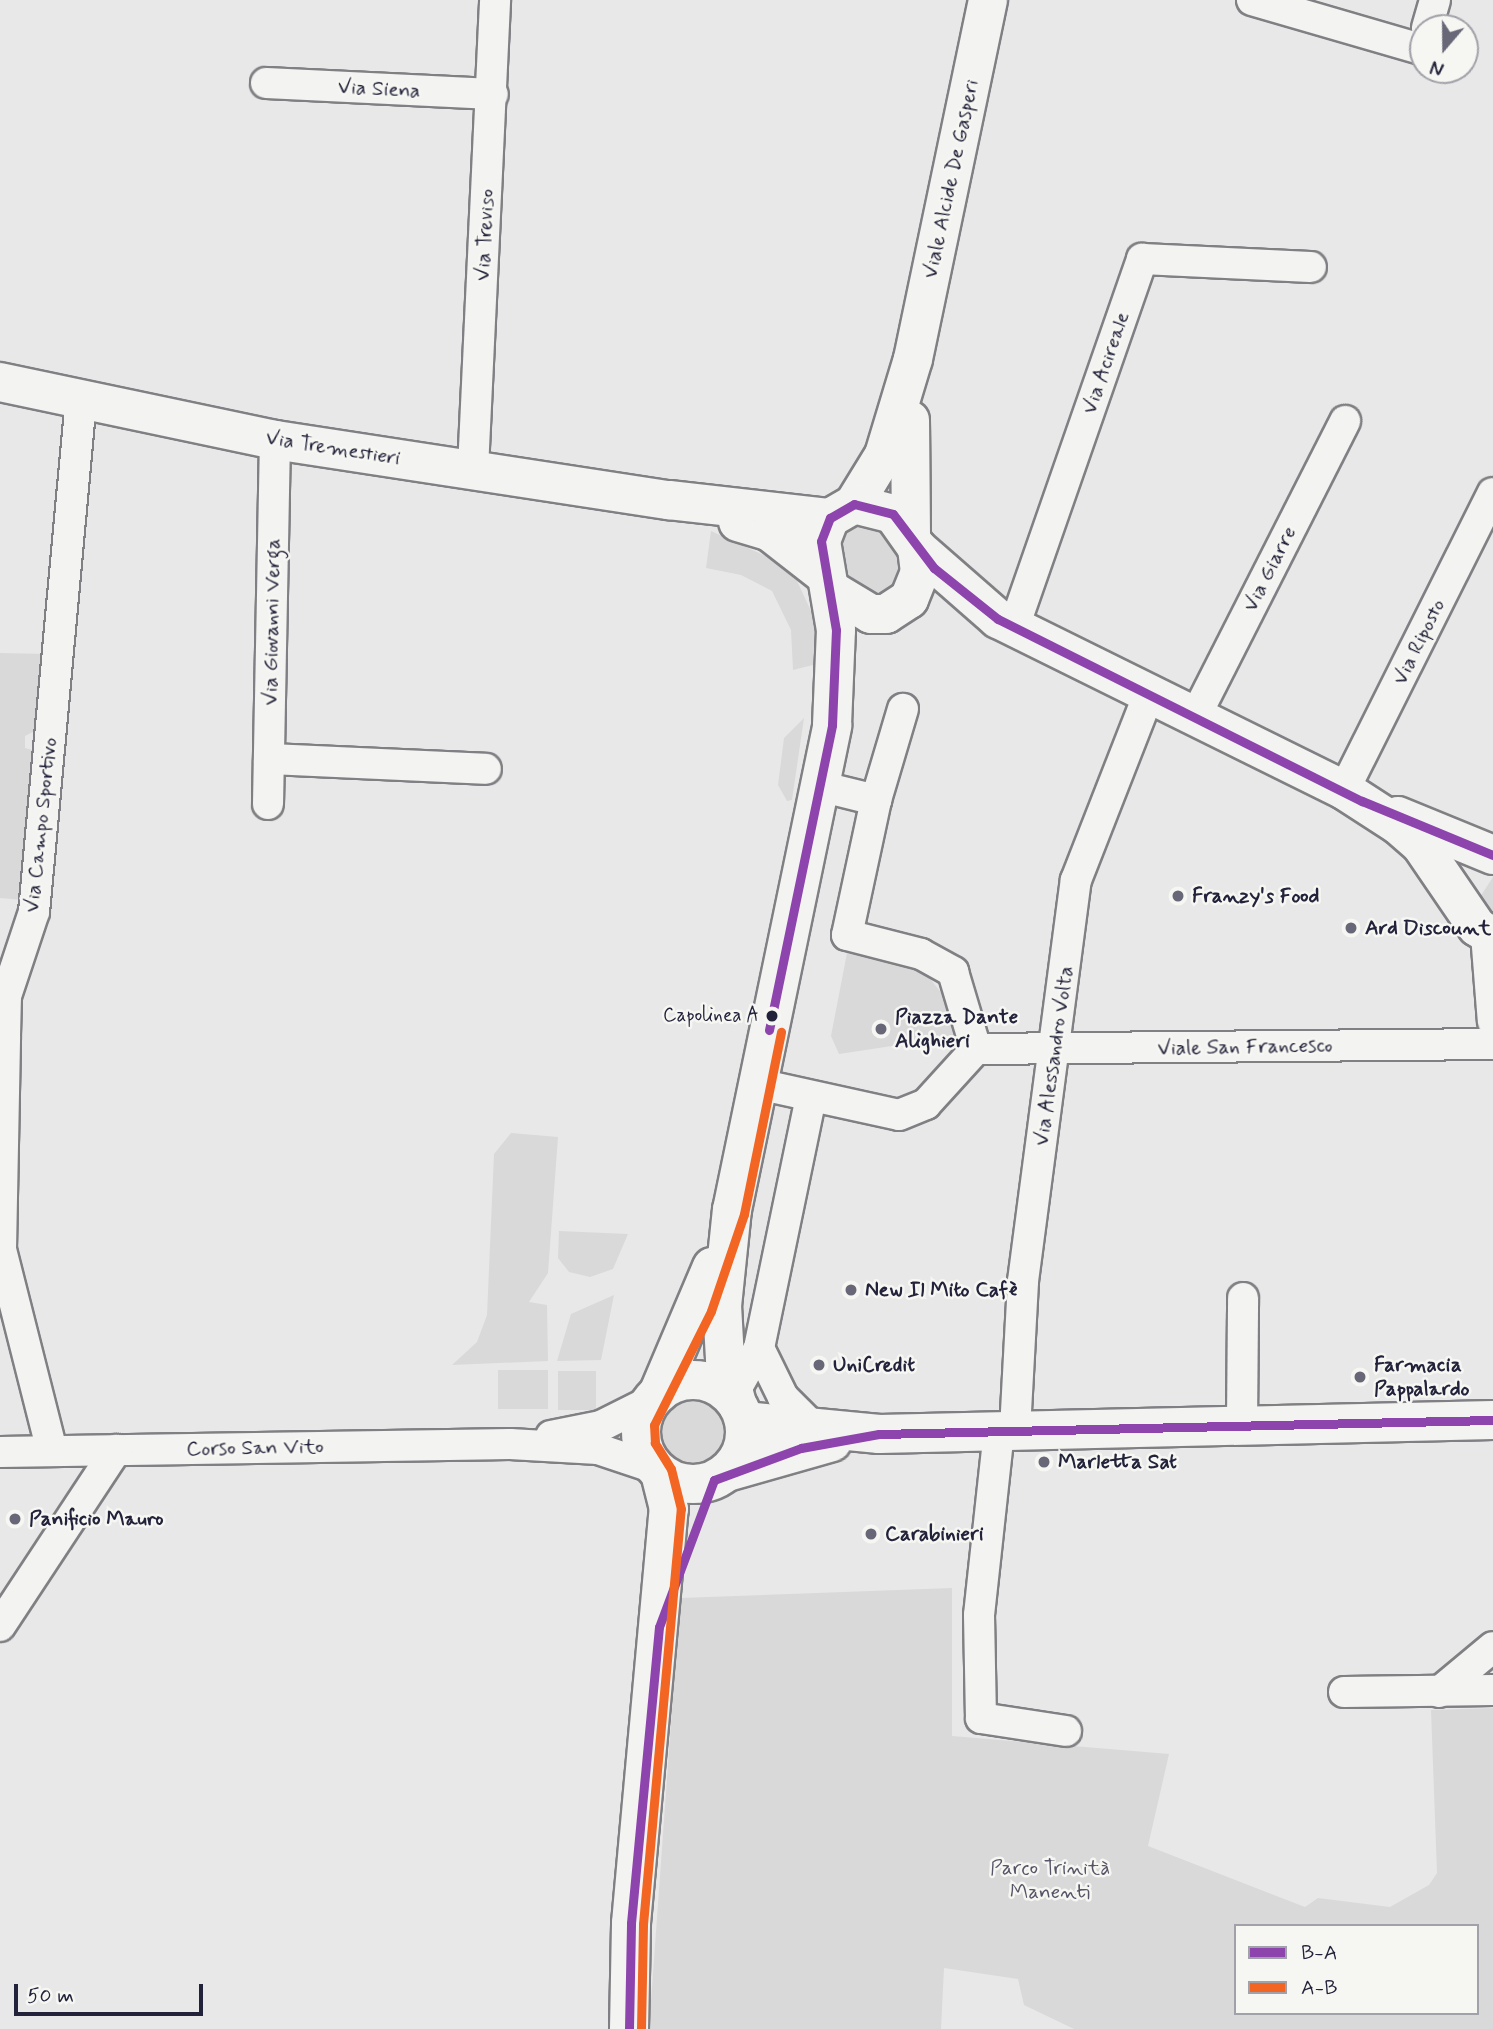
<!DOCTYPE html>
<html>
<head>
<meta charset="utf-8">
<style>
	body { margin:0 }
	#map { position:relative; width:1493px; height:2029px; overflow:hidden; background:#e8e8e8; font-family:Mynerve,sans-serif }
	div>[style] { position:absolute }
	.green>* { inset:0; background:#d9d9da; transform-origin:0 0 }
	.round { border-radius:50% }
	.roads { filter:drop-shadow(2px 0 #808084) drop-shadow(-2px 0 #808084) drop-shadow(0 2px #808084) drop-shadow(0 -2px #808084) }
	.street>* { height:30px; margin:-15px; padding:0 15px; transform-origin:15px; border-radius:15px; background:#f3f3f1 }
	.secondary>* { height:38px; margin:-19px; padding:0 19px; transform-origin:19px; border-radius:19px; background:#f3f3f1 }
	.secondary>.ring { margin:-19px; padding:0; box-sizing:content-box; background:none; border:38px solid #f3f3f1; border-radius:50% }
	.bus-1>* { height:9px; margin:-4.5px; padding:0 4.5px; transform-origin:4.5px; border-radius:4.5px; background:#8e44ad }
	.bus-2>* { height:9px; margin:-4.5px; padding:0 4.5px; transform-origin:4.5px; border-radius:4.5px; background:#f26522 }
	.dots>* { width:19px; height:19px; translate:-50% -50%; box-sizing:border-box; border:4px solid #f6f6f2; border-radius:50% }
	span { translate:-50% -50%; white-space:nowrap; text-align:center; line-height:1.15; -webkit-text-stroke:5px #f6f6f2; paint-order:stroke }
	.bus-label { font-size:19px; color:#22223b }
	.right { translate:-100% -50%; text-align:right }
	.street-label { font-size:21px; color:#22223b }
	.poi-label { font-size:21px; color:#22223b; font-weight:700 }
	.left { translate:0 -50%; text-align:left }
	.park-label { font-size:21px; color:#555567 }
	.legend { position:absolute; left:1234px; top:1924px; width:245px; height:91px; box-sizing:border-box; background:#f6f6f2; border:2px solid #a1a1a9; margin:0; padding:9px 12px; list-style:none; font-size:21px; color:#22223b }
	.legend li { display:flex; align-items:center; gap:14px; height:35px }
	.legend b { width:35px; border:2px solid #a1a1a9 }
	.north { position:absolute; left:1409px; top:14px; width:70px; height:70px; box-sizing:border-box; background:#f6f6f2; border:2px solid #a1a1a9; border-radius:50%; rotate:200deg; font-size:19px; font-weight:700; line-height:28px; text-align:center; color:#22223b }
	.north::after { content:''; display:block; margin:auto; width:24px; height:32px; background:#676778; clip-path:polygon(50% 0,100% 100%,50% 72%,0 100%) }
	.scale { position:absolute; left:14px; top:1984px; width:189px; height:32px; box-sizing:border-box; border:4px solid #22223b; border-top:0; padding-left:9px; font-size:21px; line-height:24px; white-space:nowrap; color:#22223b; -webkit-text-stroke:5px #f6f6f2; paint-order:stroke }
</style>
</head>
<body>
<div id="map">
	<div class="green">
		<div style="clip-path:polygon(849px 524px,878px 524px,901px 556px,893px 591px,874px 598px,846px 580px,838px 547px)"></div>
		<div style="clip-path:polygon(711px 531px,772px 559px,797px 581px,818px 626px,821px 663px,793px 670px,791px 630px,772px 591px,741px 575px,706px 568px)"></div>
		<div style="clip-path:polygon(0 653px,48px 654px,39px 729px,25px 736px,25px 748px,36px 751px,24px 900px,0 898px)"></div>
		<div style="clip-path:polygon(804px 718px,792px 800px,787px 801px,778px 785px,784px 738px)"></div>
		<div style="clip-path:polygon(1493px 877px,1493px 921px,1478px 900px)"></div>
		<div style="clip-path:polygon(847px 953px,923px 970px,943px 995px,958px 1036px,839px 1054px,831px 1036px)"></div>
		<div style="clip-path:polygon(511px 1133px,558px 1137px,548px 1273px,529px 1302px,547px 1305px,548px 1361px,452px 1365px,477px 1342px,487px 1315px,494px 1154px)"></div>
		<div style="clip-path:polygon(559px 1231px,628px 1234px,613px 1269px,590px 1277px,569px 1272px,558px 1258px)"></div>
		<div style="clip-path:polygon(614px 1295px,601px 1360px,557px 1361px,571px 1314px)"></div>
		<div style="left:498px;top:1370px;width:50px;height:39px"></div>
		<div style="left:558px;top:1371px;width:38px;height:39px"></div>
		<div class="round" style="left:661px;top:1398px;width:68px;height:68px"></div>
		<div style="clip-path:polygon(evenodd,952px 1588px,952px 1736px,1169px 1754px,1148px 1846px,1305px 1907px,1318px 1898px,1390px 1907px,1429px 1885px,1437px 1873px,1431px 1710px,1493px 1708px,1493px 2029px,1074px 2029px,1024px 2005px,1018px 1979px,944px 1968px,941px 2029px,649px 2029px,680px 1598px,952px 1588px,1236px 1926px,1477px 1926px,1477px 2013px,1236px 2013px,1236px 1926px)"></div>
	</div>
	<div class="roads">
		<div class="street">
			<div style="left:1252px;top:0;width:176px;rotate:16.2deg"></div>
			<div style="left:1421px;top:49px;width:7px;rotate:-74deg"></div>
			<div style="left:1427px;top:28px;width:29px;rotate:-74deg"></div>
			<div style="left:266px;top:83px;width:227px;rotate:2.8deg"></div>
			<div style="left:473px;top:469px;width:470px;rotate:-87.3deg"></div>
			<div style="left:1014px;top:627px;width:390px;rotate:-70.8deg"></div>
			<div style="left:1142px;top:259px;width:169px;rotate:2.7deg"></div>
			<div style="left:1195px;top:717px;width:332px;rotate:-63.1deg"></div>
			<div style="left:269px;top:759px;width:217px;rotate:2.6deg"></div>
			<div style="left:819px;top:786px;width:59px;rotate:13.8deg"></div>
			<div style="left:876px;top:800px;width:138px;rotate:102.1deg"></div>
			<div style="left:847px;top:935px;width:76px;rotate:14.4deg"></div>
			<div style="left:921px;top:954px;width:37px;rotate:29deg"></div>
			<div style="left:953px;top:972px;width:80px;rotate:73.4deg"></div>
			<div style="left:1344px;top:790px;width:332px;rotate:-63.4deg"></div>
			<div style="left:876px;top:800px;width:95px;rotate:-73.5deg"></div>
			<div style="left:268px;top:804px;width:364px;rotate:-88.9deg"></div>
			<div style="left:1486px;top:934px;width:88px;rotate:85.5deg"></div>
			<div style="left:758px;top:1084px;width:144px;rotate:12.4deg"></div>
			<div style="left:899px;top:1115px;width:29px;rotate:-22deg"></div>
			<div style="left:926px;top:1104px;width:74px;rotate:-47.7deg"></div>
			<div style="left:976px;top:1049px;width:517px;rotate:-0.55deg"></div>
			<div style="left:759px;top:1348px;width:55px;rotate:63.9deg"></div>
			<div style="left:783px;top:1397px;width:44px;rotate:45deg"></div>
			<div style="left:734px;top:1393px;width:51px;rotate:-60.9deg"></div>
			<div style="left:759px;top:1348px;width:257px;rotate:-78.3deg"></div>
			<div style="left:1242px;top:1424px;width:126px;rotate:-89.5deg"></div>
			<div style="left:1015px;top:1430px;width:149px;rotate:-86.9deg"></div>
			<div style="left:1023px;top:1281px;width:404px;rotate:-82.5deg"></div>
			<div style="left:1076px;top:880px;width:200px;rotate:-68.6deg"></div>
			<div style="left:999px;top:1431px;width:185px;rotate:96.2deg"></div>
			<div style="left:979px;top:1615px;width:103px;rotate:88.9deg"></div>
			<div style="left:981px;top:1718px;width:86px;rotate:8.7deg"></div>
			<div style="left:551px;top:1436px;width:51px;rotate:-11.3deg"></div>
			<div style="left:601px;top:1426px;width:58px;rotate:-26.6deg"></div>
			<div style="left:52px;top:1451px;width:208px;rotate:-104.2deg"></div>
			<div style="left:1px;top:1249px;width:213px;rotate:-88.9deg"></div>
			<div style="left:5px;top:1036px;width:40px;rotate:-88.6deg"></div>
			<div style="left:6px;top:996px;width:89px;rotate:-71.6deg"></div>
			<div style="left:34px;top:912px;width:514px;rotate:-84.76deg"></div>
			<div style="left:0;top:1452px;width:510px;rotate:-0.9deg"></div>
			<div style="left:510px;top:1444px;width:88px;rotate:3.3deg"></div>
			<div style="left:598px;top:1449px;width:60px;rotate:18.4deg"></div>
			<div style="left:0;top:1626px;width:211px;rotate:-56.6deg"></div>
			<div style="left:1344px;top:1692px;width:149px;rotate:-0.8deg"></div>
			<div style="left:1439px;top:1692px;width:70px;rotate:-39.8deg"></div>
		</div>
		<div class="secondary">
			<div style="left:0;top:382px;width:281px;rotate:11.9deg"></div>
			<div style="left:275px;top:440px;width:399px;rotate:8.7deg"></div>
			<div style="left:669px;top:500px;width:162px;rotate:6.4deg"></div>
			<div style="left:910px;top:420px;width:114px;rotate:89.5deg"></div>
			<div style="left:854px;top:504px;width:57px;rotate:-58.5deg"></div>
			<div style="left:884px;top:455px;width:100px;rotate:-73.2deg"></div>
			<div style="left:913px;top:359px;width:367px;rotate:-78.2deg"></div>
			<div style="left:738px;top:522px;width:34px;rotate:17deg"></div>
			<div style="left:770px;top:532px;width:70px;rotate:38deg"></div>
			<div style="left:917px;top:548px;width:108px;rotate:41.2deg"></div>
			<div style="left:998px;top:619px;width:386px;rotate:26.3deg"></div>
			<div style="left:1344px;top:790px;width:64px;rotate:32.9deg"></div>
			<div style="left:1398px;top:825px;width:30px;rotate:41deg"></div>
			<div style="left:1421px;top:845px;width:99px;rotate:55.7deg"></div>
			<div style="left:1477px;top:927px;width:19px;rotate:32deg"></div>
			<div style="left:1398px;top:816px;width:103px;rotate:22.3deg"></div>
			<div class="ring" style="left:641px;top:1380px;width:66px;height:66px"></div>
			<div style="left:658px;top:1394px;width:138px;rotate:-67deg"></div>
			<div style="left:737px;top:1404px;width:47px;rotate:-104.9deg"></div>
			<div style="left:725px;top:1359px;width:53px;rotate:-93.2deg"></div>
			<div style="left:722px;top:1306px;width:97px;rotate:-84.1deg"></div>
			<div style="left:732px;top:1210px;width:495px;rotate:-78.3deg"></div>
			<div style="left:832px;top:725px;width:95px;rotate:-87.6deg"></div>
			<div style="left:836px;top:630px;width:90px;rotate:-99.6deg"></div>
			<div style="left:821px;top:541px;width:25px;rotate:-69deg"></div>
			<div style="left:830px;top:518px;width:28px;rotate:-30deg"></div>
			<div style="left:854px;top:504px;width:40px;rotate:14.4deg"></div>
			<div style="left:893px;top:514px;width:42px;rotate:54.8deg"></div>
			<div style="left:917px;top:548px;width:24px;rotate:83deg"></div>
			<div style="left:920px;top:572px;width:29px;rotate:112deg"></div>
			<div style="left:909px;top:599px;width:27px;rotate:147deg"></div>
			<div style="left:886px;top:614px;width:15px;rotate:180deg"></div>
			<div style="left:871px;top:614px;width:47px;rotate:-149deg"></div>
			<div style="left:744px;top:1421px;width:136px;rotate:5.5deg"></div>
			<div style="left:879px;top:1434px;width:614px;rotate:-1.31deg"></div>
			<div style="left:727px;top:1472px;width:109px;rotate:-15.9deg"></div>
			<div style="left:629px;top:2029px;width:106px;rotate:-88.9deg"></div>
			<div style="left:631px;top:1923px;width:416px;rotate:-84.8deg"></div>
			<div style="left:669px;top:1509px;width:37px;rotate:-104deg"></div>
		</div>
	</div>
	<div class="bus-1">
		<div style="left:769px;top:1030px;width:311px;rotate:-78.3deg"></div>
		<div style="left:832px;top:725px;width:95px;rotate:-87.6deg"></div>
		<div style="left:836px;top:630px;width:90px;rotate:-99.6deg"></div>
		<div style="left:821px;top:541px;width:25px;rotate:-69deg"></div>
		<div style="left:830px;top:518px;width:28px;rotate:-30deg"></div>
		<div style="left:854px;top:504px;width:40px;rotate:14.4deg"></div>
		<div style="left:893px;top:514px;width:68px;rotate:52.8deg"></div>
		<div style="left:934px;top:568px;width:82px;rotate:38.6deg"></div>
		<div style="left:998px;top:619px;width:407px;rotate:26.6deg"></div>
		<div style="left:1362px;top:801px;width:142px;rotate:22.4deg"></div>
		<div style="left:629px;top:2029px;width:106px;rotate:-88.9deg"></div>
		<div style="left:631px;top:1923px;width:297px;rotate:-84.6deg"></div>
		<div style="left:659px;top:1627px;width:157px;rotate:-69.5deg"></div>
		<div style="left:714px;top:1480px;width:93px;rotate:-20.2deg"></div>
		<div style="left:801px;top:1448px;width:79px;rotate:-10.2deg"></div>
		<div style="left:879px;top:1434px;width:614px;rotate:-1.31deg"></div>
	</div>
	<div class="bus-2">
		<div style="left:641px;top:2029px;width:105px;rotate:-88.9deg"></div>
		<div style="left:643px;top:1924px;width:417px;rotate:-84.8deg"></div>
		<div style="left:681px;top:1509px;width:41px;rotate:-104deg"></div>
		<div style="left:671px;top:1469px;width:31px;rotate:-122deg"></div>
		<div style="left:655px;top:1443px;width:18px;rotate:-93deg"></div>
		<div style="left:654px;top:1425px;width:127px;rotate:-63.4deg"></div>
		<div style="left:711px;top:1311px;width:102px;rotate:-71.2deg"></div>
		<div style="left:744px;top:1214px;width:186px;rotate:-78.5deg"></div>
	</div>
	<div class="dots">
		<div style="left:1178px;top:896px;background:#676778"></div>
		<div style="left:1351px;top:928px;background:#676778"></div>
		<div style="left:772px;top:1016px;background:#22223b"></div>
		<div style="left:881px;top:1029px;background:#676778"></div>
		<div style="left:851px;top:1290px;background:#676778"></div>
		<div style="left:819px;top:1365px;background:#676778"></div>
		<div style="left:1360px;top:1377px;background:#676778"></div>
		<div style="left:1044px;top:1462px;background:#676778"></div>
		<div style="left:15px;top:1519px;background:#676778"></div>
		<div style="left:871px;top:1534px;background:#676778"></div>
	</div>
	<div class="bus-label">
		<span class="right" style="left:759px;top:1016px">Capolinea A</span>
	</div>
	<div class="street-label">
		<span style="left:379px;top:89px;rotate:3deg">Via Siena</span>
		<span style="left:951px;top:179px;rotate:-78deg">Viale Alcide De Gasperi</span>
		<span style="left:485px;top:235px;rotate:-87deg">Via Treviso</span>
		<span style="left:1106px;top:363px;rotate:-71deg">Via Acireale</span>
		<span style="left:333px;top:448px;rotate:9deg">Via Tremestieri</span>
		<span style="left:1270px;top:569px;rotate:-63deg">Via Giarre</span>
		<span style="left:272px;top:622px;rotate:-89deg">Via Giovanni Verga</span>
		<span style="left:1419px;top:642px;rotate:-64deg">Via Riposto</span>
		<span style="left:41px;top:825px;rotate:-84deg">Via Campo Sportivo</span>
		<span style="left:1245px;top:1047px;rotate:-1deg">Viale San Francesco</span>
		<span style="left:1054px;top:1056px;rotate:-82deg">Via Alessandro Volta</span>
		<span style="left:255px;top:1448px;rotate:-1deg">Corso San Vito</span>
	</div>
	<div class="poi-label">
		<span class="left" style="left:1192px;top:896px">Franzy's Food</span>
		<span class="left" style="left:1365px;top:928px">Ard Discount</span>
		<span class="left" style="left:895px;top:1029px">Piazza Dante<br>Alighieri</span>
		<span class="left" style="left:865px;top:1290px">New Il Mito Cafè</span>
		<span class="left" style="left:833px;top:1365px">UniCredit</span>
		<span class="left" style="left:1374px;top:1377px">Farmacia<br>Pappalardo</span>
		<span class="left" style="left:1058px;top:1462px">Marletta Sat</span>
		<span class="left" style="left:29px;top:1519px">Panificio Mauro</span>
		<span class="left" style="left:885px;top:1534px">Carabinieri</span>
	</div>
	<div class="park-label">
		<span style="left:1050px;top:1880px">Parco Trinità<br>Manenti</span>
	</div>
	<ul class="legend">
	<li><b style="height:9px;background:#8e44ad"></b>B-A</li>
	<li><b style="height:9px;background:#f26522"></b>A-B</li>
	</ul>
	<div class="north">N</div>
	<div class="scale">50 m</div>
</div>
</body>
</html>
